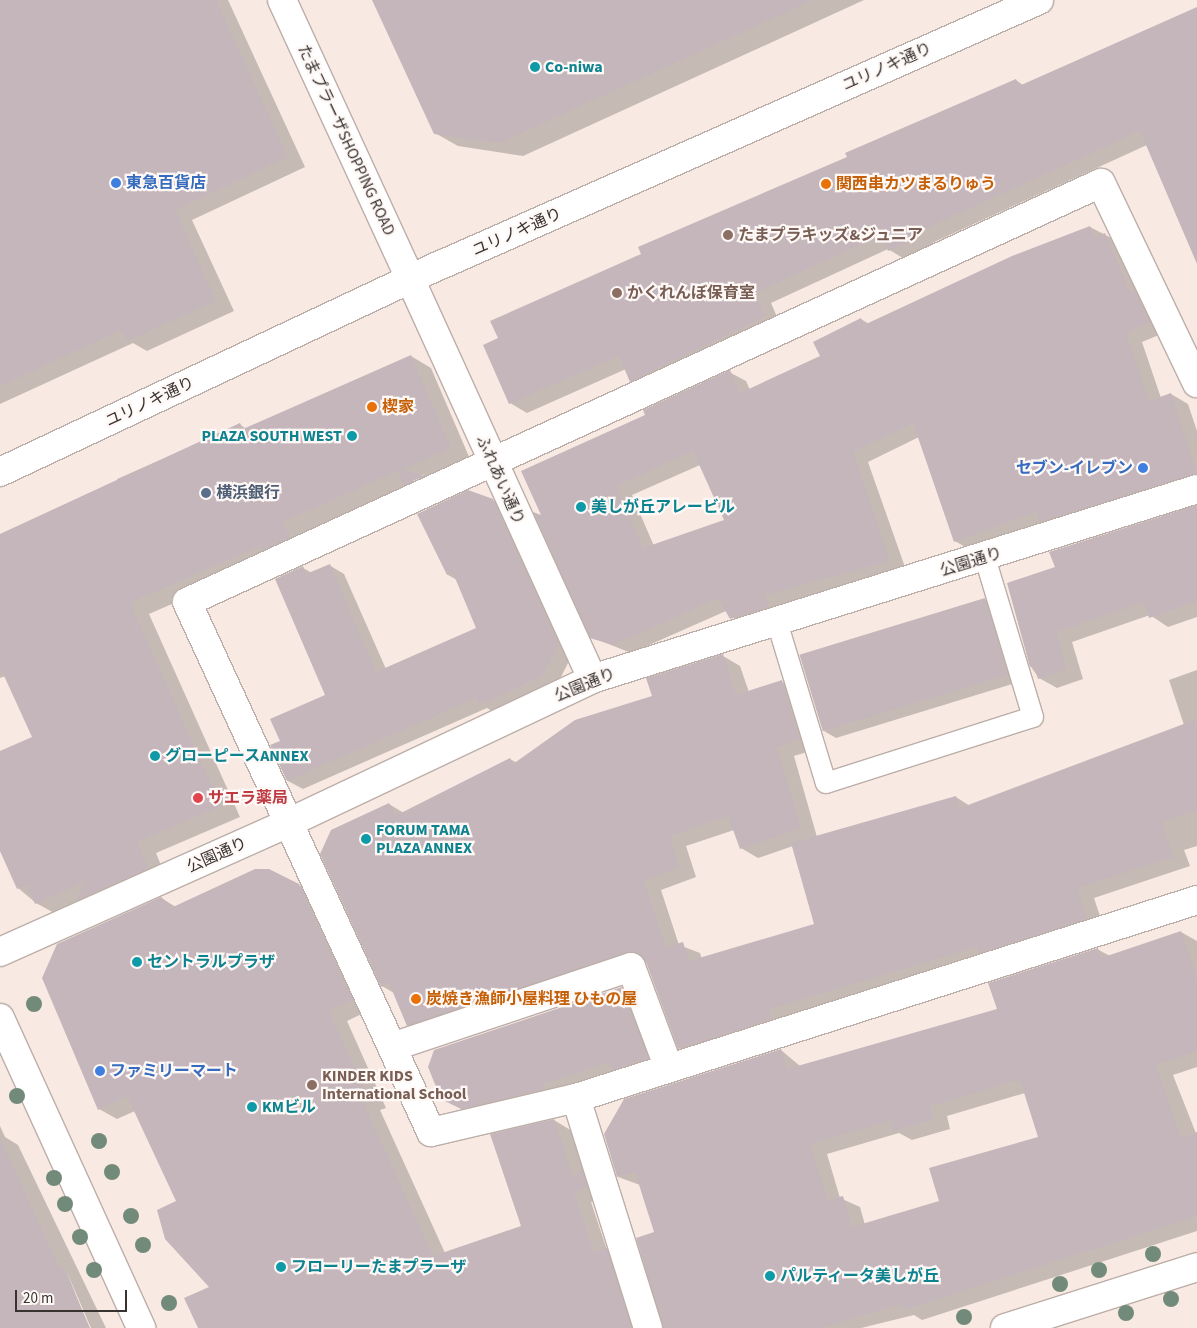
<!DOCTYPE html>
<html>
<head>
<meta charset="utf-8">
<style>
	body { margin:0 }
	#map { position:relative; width:1197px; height:1328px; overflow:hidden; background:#f8e9e3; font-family:"Source Sans 3","Noto Sans JP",sans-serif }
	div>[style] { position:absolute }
	.shadow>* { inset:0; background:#0003 }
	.building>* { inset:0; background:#c5b6bb; transform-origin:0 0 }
	.roads { filter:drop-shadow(1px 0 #bcaea8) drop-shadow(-1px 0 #bcaea8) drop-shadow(0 1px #bcaea8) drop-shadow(0 -1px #bcaea8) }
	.lane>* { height:20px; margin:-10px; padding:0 10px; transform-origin:10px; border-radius:10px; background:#fff }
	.street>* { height:28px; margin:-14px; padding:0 14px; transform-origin:14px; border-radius:14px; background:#fff }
	.secondary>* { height:28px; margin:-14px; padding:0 14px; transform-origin:14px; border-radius:14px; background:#fff }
	.trees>* { width:16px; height:16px; margin:-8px; border-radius:50%; background:#718a79 }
	.dots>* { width:14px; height:14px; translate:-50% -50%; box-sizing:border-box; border:2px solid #fef8f6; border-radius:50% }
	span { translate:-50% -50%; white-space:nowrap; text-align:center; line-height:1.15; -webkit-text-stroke:4.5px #fef8f6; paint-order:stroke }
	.culture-label { font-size:16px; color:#0d838f; font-weight:700 }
	.left { translate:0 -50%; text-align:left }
	.right { translate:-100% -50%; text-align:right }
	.street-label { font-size:16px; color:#383230 }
	.shop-label { font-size:16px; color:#366cbe; font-weight:700 }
	.food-label { font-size:16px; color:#c56008; font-weight:700 }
	.education-label { font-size:16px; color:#785e54; font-weight:700 }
	.service-label { font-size:16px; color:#4e5e75; font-weight:700 }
	.health-label { font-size:16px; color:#be3a42; font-weight:700 }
	.scale { position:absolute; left:15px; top:1290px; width:112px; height:22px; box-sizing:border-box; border:2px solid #383230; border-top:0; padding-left:6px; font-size:15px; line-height:18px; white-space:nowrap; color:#383230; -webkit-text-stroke:4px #fef8f6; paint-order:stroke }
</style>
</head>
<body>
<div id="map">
	<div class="shadow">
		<div style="clip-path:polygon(0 0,228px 0,305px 167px,192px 220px,234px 311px,147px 351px,133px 343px,0 404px)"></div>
		<div style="clip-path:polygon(374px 0,864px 0,523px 156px,458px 146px,435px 133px)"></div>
		<div style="clip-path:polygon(1197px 8px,1197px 261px,1147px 145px,932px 243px,934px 248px,906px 260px,888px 249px,771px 303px,781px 326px,648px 391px,631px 381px,626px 369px,527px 413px,510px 403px,500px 339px,643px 255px,1016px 80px,1023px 85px)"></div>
		<div style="clip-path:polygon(evenodd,1090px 227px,1121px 243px,1166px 332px,1142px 342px,1161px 398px,1171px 394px,1188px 404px,1197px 431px,1197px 488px,972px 551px,955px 541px,919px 437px,868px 462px,906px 570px,781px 604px,785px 616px,747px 628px,726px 611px,631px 653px,591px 637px,543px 517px,646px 416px,729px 372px,746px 381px,750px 390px,822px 357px,861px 319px,869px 324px,1090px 227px,700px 465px,726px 521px,654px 546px,632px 495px,700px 465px)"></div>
		<div style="clip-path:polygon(evenodd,411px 356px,431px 368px,470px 459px,302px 533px,309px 549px,277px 558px,149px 614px,240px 817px,156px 853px,167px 880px,56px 914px,36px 903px,18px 888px,0 848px,0 752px,34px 737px,6px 676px,0 678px,0 541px,119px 483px,117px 479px,240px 425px,247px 429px,411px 356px,425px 474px,414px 482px,412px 480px,425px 474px)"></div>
		<div style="clip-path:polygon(492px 500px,508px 509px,573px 653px,557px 685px,495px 713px,487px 708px,303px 789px,288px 781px,281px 742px,327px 695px,303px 568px,312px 573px,329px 565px,344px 574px,386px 669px,478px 629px,457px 580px,448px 575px)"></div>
		<div style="clip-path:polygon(1197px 505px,1197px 617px,1168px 627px,1150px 615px,1072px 642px,1083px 679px,1057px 688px,1039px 678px,1031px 667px,1056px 568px,1051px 553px)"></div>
		<div style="clip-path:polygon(985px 600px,997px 607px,1019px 682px,836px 738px,824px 731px)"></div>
		<div style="clip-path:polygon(evenodd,723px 656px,740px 666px,749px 692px,782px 682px,799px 692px,817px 749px,794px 756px,817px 837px,956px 797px,970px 806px,1184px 725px,1169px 680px,1197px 670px,1197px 846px,1184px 850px,1190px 866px,1094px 898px,1104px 928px,697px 1058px,679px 1048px,647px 962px,425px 1035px,408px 1025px,394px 993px,382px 986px,389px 804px,404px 813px,510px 759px,517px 763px,654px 697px,723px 656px,734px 830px,741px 848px,758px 858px,793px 846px,816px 925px,702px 959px,700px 953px,679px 945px,661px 890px,696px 877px,686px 846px,734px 830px)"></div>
		<div style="clip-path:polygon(299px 885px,318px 896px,370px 1010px,347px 1021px,386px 1108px,380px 1110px,445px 1253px,523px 1227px,554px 1120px,572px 1131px,605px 1197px,591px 1202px,607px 1250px,625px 1260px,646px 1328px,199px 1328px,211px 1287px,177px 1202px,135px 1111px,117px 1119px,99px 1109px,161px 898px,176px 907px)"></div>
		<div style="clip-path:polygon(evenodd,1181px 932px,1197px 941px,1197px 1067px,1173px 1075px,1197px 1136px,1197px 1231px,922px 1320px,914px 1315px,861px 1328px,670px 1328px,655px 1233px,640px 1185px,618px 1177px,781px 1050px,800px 1066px,998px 1010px,1097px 949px,1110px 956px,1181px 932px,1025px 1093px,1039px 1138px,941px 1202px,865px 1225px,860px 1207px,840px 1198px,827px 1154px,899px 1133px,912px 1140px,950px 1129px,947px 1116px,1025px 1093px)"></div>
		<div style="clip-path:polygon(622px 988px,634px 995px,660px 1065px,626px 1076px,617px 1070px,474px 1115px,455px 1105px)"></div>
		<div style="clip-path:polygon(0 1126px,5px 1137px,18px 1145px,106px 1328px,91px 1328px,66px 1270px,89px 1328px,0 1328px)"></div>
	</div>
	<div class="building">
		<div style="clip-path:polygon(0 0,216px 0,288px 157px,175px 210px,216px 301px,127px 341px,122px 330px,0 386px)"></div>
		<div style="clip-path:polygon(372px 0,813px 0,499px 143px,434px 134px)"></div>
		<div style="clip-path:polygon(1197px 7px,1197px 264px,1140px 131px,916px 233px,918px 238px,888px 251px,881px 235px,755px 293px,765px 316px,630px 382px,619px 356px,509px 404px,483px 345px,498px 338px,490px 321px,641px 254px,638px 247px,847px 157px,845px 153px,1016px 79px,1019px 86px)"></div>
		<div style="clip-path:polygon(evenodd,1090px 226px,1095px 237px,1105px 233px,1130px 292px,1135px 290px,1151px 322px,1126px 333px,1149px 401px,1171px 393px,1197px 474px,1039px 522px,1036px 512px,954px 542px,913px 423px,853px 452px,890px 561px,765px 595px,769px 607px,730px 619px,718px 598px,613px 645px,590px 638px,533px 512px,541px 515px,521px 471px,645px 415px,643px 410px,730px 370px,740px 393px,820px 356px,813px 342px,861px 318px,864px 325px,1012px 256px,1090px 226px,693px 451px,724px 520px,643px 548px,616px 486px,693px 451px)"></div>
		<div style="clip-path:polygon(411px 355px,451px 448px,403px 469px,424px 476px,404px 485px,398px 471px,283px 522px,290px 538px,262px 550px,260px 546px,130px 603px,221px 806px,137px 842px,148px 868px,76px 901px,84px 882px,35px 904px,27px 885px,17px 889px,0 851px,0 751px,32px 737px,0 667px,0 534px,240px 423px,243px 429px)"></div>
		<div style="clip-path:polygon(468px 490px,493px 499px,559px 644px,542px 676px,479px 705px,476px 698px,287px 781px,270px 745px,280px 741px,270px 719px,325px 695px,275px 579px,303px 566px,306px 574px,330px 564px,376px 672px,476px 628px,453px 573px,447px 575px,417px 514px)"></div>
		<div style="clip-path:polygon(1197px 505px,1197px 601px,1149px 618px,1144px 602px,1056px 632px,1067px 669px,1038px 679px,1034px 666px,1030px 667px,1007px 583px,1055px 567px,1049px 552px)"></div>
		<div style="left:985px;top:598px;width:80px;height:194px;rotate:73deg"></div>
		<div style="clip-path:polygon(723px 654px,736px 695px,782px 680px,800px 739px,777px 747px,801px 828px,740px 849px,728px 816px,670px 836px,679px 867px,644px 881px,666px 947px,683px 942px,689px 961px,814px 924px,791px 843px,956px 796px,960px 808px,1197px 719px,1197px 810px,1162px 822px,1173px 857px,1077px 888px,1087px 919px,979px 953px,977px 947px,769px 1009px,772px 1019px,678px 1049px,646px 962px,633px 952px,407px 1026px,389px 983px,381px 987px,320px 854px,331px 830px,389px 803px,395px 816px,510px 758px,513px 764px,575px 720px,652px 696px,646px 678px)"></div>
		<div style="clip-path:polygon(255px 869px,269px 869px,299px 884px,353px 1000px,329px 1011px,368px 1097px,362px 1100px,433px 1256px,521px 1226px,490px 1134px,554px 1119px,574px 1179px,582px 1168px,588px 1187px,574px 1192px,594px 1252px,607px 1248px,632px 1328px,198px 1328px,184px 1298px,209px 1287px,165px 1239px,157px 1210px,176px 1201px,127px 1096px,98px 1110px,42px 978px,57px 944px,161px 897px,173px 907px)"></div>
		<div style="clip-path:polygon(evenodd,1181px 931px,1197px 978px,1197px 1051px,1156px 1065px,1181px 1138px,1197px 1132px,1197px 1216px,904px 1310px,902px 1304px,822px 1328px,663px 1328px,636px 1238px,654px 1232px,635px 1172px,617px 1177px,604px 1134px,624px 1099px,781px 1049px,787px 1069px,997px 1009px,988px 983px,1098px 948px,1101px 958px,1181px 931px,1020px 1080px,1038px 1137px,929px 1168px,939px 1201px,852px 1227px,843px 1196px,828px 1200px,810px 1144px,890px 1121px,893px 1131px,933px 1120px,930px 1106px,1020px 1080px)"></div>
		<div style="clip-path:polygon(622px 987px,649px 1058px,613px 1070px,610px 1062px,543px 1084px,544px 1089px,461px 1109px,441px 1099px,428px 1067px,434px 1050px)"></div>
		<div style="clip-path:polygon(0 1138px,59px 1267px,63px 1266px,90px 1328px,0 1328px)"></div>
	</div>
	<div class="roads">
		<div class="lane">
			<div style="left:777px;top:622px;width:168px;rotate:73.1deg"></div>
			<div style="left:826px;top:783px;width:217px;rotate:-17.7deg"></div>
			<div style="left:1033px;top:717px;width:166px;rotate:-106.8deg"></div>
		</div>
		<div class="street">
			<div style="left:411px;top:281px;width:437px;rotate:65.5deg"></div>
			<div style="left:0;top:952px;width:316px;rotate:-24.1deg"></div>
			<div style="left:288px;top:823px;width:336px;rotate:-25.3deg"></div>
			<div style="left:592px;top:679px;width:634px;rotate:-17.43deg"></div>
			<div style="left:392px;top:1047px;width:252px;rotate:-18.5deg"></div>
			<div style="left:631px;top:967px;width:106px;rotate:69.5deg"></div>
			<div style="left:576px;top:1098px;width:149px;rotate:166.8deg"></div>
			<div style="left:431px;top:1132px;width:583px;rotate:-114.72deg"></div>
			<div style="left:187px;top:602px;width:1005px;rotate:-24.63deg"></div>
			<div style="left:1101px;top:183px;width:222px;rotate:64.4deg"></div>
			<div style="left:648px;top:1328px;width:241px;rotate:-107.4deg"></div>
			<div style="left:576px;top:1098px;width:652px;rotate:-17.68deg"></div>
		</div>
		<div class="secondary">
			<div style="left:282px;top:0;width:309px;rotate:65.3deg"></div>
			<div style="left:0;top:472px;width:489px;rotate:-25.2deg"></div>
			<div style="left:443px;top:264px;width:652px;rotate:-23.89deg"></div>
			<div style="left:0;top:1018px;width:341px;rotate:65.5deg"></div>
			<div style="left:1005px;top:1328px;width:201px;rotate:-17.6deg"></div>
		</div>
	</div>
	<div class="trees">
		<div style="left:34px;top:1004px"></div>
		<div style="left:17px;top:1096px"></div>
		<div style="left:99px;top:1141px"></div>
		<div style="left:112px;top:1172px"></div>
		<div style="left:54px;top:1178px"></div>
		<div style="left:65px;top:1204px"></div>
		<div style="left:131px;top:1216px"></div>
		<div style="left:80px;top:1237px"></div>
		<div style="left:143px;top:1245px"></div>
		<div style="left:1153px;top:1254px"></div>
		<div style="left:94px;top:1270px"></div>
		<div style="left:1099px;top:1270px"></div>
		<div style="left:1060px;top:1284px"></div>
		<div style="left:1171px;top:1299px"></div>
		<div style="left:169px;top:1303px"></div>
		<div style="left:1126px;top:1313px"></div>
		<div style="left:964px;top:1317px"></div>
	</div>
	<div class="dots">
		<div style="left:535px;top:67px;background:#0f9aa8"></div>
		<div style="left:116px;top:183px;background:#3f7fe0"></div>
		<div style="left:826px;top:184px;background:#e8710a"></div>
		<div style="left:728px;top:235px;background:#8d6e63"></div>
		<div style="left:617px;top:293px;background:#8d6e63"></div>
		<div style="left:372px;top:407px;background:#e8710a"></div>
		<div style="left:352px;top:436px;background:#0f9aa8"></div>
		<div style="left:1143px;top:468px;background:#3f7fe0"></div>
		<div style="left:206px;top:493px;background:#5c6f8a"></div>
		<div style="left:581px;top:507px;background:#0f9aa8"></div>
		<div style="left:155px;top:756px;background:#0f9aa8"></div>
		<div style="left:198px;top:798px;background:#e0444e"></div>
		<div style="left:366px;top:839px;background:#0f9aa8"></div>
		<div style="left:137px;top:962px;background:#0f9aa8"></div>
		<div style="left:416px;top:999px;background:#e8710a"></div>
		<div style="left:100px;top:1071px;background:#3f7fe0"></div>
		<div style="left:312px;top:1085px;background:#8d6e63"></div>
		<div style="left:252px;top:1107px;background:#0f9aa8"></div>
		<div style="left:281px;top:1267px;background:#0f9aa8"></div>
		<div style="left:770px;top:1276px;background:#0f9aa8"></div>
	</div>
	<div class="culture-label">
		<span class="left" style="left:545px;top:67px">Co-niwa</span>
		<span class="right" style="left:342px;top:436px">PLAZA SOUTH WEST</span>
		<span class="left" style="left:591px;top:507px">美しが丘アレービル</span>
		<span class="left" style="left:165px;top:756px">グローピースANNEX</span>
		<span class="left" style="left:376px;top:839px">FORUM TAMA<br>PLAZA ANNEX</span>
		<span class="left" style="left:147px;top:962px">セントラルプラザ</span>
		<span class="left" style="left:262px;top:1107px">KMビル</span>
		<span class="left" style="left:291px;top:1267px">フローリーたまプラーザ</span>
		<span class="left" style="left:780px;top:1276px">パルティータ美しが丘</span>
	</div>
	<div class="street-label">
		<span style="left:887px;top:67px;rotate:-24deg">ユリノキ通り</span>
		<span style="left:346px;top:140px;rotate:65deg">たまプラーザSHOPPING ROAD</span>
		<span style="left:517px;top:232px;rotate:-24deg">ユリノキ通り</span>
		<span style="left:150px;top:402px;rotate:-25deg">ユリノキ通り</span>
		<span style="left:500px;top:480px;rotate:66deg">ふれあい通り</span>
		<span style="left:971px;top:562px;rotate:-17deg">公園通り</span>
		<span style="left:585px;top:685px;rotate:-22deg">公園通り</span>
		<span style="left:217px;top:855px;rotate:-24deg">公園通り</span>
	</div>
	<div class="shop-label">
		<span class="left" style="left:126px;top:183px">東急百貨店</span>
		<span class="right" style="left:1133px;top:468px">セブン-イレブン</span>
		<span class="left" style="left:110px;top:1071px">ファミリーマート</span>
	</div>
	<div class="food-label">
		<span class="left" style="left:836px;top:184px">関西串カツまるりゅう</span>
		<span class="left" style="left:382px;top:407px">楔家</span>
		<span class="left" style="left:426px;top:999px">炭焼き漁師小屋料理 ひもの屋</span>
	</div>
	<div class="education-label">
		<span class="left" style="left:738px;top:235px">たまプラキッズ&amp;ジュニア</span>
		<span class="left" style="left:627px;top:293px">かくれんぼ保育室</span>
		<span class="left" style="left:322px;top:1085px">KINDER KIDS<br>International School</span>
	</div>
	<div class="service-label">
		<span class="left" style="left:216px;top:493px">横浜銀行</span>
	</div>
	<div class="health-label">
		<span class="left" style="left:208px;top:798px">サエラ薬局</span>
	</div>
	<div class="scale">20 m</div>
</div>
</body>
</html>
